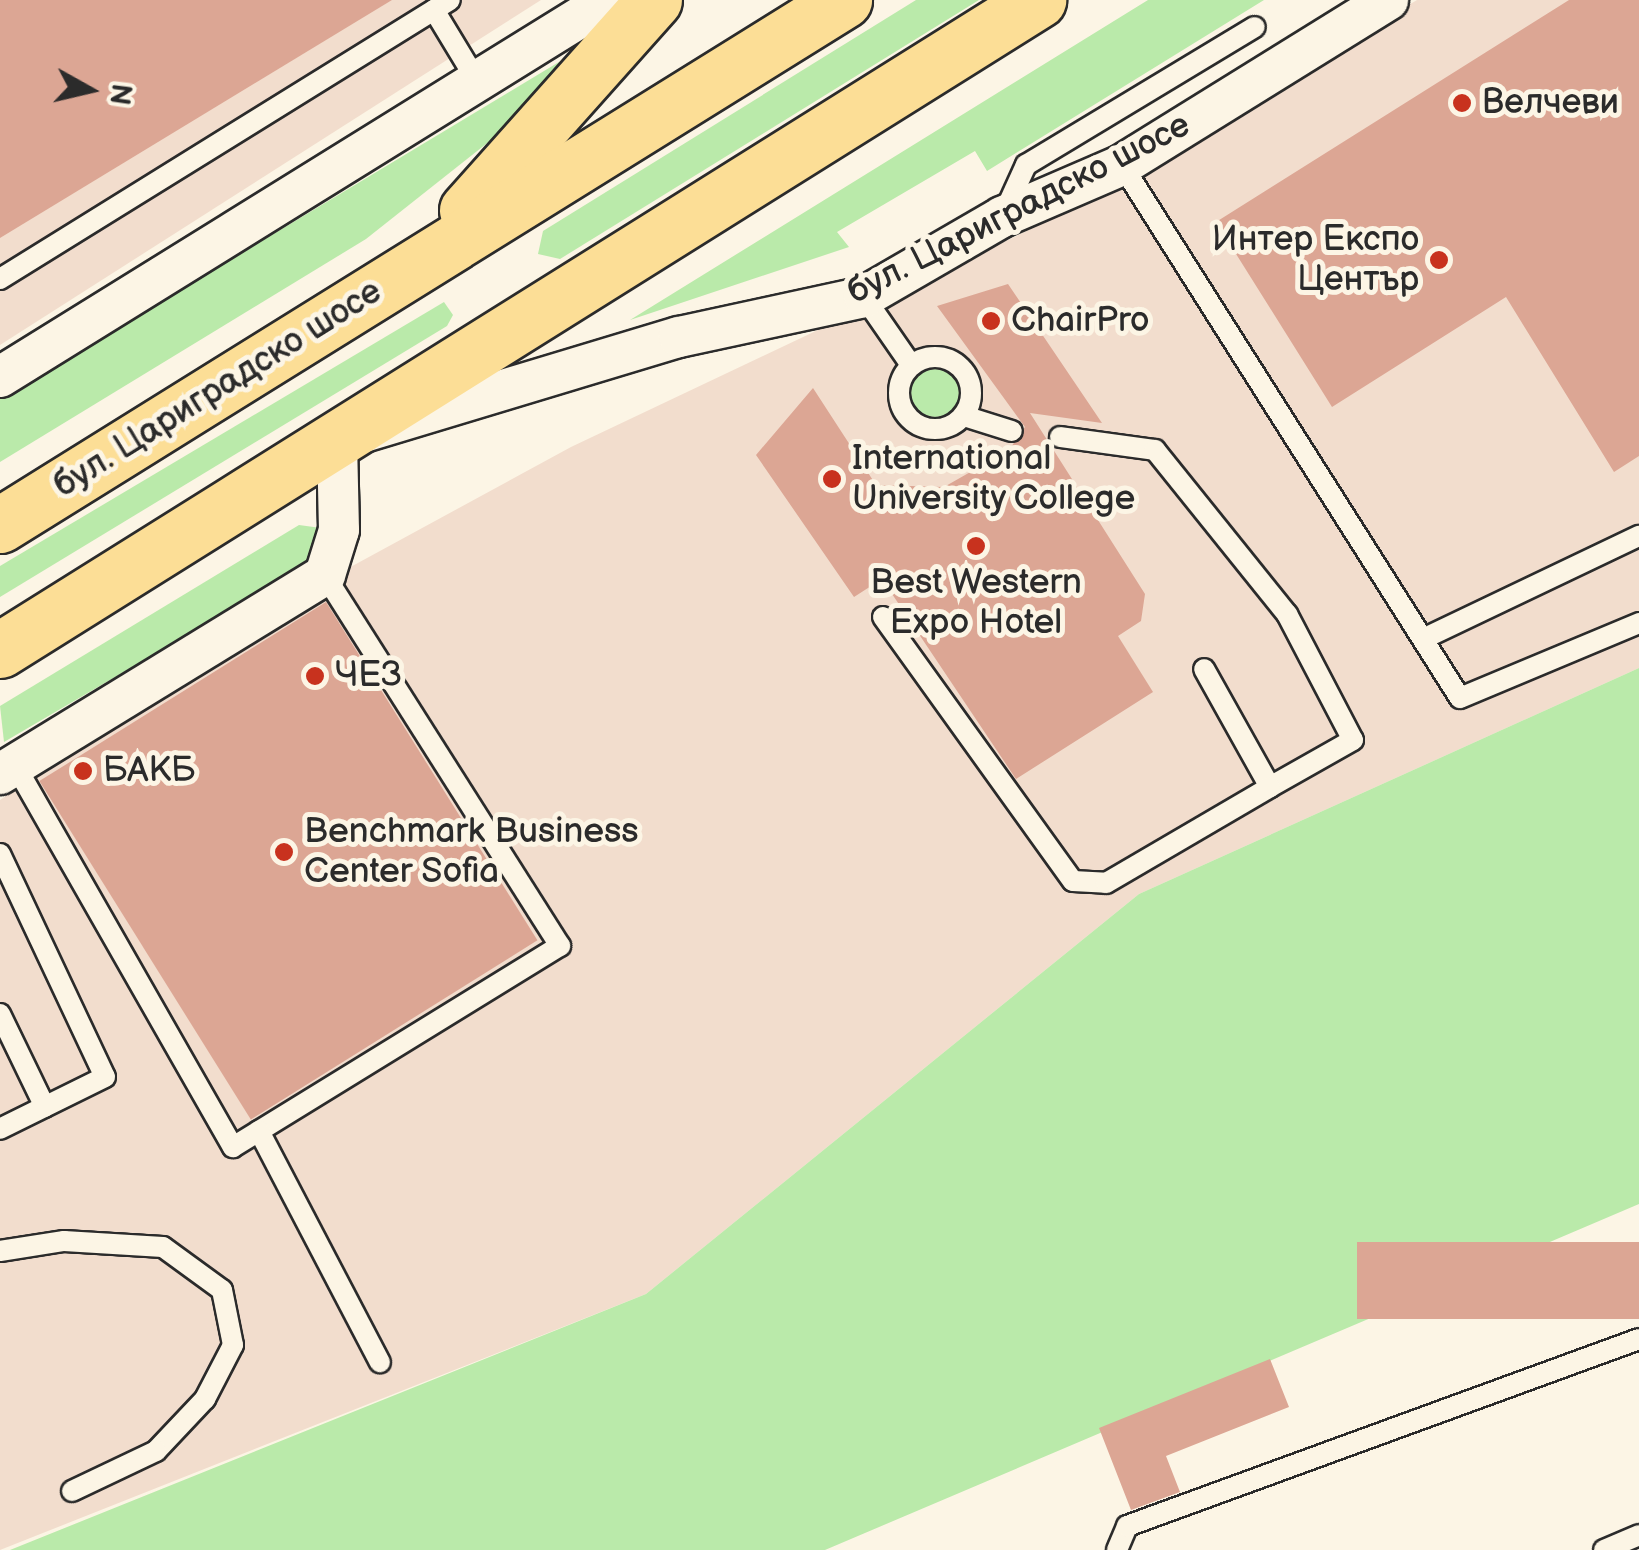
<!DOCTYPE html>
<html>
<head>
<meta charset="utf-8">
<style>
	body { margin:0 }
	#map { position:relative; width:1639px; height:1550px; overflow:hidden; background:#fcf5e5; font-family:"Balsamiq Sans",sans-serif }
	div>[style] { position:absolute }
	.built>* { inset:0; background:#f2ddcd }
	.green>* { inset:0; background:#baeaaa }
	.round { border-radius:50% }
	.building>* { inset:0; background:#dca694; transform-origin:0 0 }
	.roads { filter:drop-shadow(2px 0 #2b2b2b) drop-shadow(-2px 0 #2b2b2b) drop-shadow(0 2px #2b2b2b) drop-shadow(0 -2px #2b2b2b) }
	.lane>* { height:20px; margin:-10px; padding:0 10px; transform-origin:10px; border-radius:10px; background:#fcf5e5 }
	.lane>.ring { margin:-10px; padding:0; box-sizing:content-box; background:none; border:20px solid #fcf5e5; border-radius:50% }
	.street>* { height:40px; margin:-20px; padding:0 20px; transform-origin:20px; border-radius:20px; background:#fcf5e5 }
	.highway>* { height:55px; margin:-27.5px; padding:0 27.5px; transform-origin:27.5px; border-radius:27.5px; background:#fcde96 }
	.dots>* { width:28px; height:28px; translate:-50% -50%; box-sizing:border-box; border:5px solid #fcf5e5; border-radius:50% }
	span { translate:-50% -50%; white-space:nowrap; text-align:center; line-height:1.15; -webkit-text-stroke:10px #fcf5e5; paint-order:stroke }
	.poi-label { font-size:35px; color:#2b2b2b }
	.left { translate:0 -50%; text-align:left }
	.right { translate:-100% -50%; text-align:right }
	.street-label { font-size:35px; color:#2b2b2b }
	.north { position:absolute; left:40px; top:40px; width:100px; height:100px; -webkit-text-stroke:8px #fcf5e5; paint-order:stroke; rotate:98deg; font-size:28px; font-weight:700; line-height:40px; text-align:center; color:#2b2b2b }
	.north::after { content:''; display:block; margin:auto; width:35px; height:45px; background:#2b2b2b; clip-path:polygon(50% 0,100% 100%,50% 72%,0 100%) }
</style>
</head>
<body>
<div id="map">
	<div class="built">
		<div style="clip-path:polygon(0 0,541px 0,0 345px)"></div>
		<div style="clip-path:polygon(1417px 0,1639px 0,1639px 668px,1139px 894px,646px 1294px,0 1550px,0 800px,21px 786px,26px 765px,334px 576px,571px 447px,1050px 220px)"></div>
	</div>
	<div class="green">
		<div style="clip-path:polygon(916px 0,979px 0,560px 259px,538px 254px,543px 231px)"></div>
		<div style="clip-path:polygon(1148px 0,1264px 0,987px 171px,975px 151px,837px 232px,849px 247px,630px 320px)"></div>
		<div style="clip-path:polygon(597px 39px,529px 110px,366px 239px,0 462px,0 399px)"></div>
		<div style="clip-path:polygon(444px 302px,453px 315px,447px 326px,0 597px,0 566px)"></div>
		<div class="round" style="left:911px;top:369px;width:48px;height:48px"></div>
		<div style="clip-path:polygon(299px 525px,321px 528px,314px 557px,298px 570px,4px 742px,0 706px)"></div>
		<div style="clip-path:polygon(1639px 668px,1639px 1204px,825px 1550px,10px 1550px,646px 1294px,1139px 894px)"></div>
	</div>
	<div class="building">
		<div style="clip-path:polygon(0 0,392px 0,0 238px)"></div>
		<div style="clip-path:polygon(1569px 0,1639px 0,1639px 456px,1614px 472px,1506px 297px,1332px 407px,1216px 222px)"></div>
		<div style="clip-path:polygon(1008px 284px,1102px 423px,1030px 413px,1145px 594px,1141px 621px,1118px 636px,1153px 692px,1016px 779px,882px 579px,854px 597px,756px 455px,813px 388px,876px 485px,944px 487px,1009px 450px,1025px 427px,937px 306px)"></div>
		<div style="left:326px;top:602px;width:399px;height:338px;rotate:58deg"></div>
		<div style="left:1639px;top:1242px;width:77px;height:282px;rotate:90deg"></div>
		<div style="clip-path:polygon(1270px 1359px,1289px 1407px,1166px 1456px,1180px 1492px,1131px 1510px,1099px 1428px)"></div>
	</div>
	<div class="roads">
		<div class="lane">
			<div style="left:434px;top:10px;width:83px;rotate:58.8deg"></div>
			<div style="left:1122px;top:165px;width:631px;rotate:57.62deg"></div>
			<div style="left:1460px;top:698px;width:194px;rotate:-22.7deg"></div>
			<div style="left:1005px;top:211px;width:51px;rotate:-65.5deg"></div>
			<div style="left:1026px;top:165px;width:267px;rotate:-31.1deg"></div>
			<div style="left:0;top:279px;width:529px;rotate:-31.8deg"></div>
			<div style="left:864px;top:297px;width:83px;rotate:55.3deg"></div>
			<div class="ring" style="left:899px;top:357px;width:52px;height:52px"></div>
			<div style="left:964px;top:416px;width:50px;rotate:17.4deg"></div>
			<div style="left:1060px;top:437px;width:96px;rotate:7.8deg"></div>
			<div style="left:1155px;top:450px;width:211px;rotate:51.2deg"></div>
			<div style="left:1287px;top:614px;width:142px;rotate:62.4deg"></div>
			<div style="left:1353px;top:740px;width:95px;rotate:150.5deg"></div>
			<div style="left:1270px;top:787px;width:135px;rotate:-119.2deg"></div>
			<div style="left:883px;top:617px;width:325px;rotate:54.3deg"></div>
			<div style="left:1073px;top:881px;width:33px;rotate:3deg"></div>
			<div style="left:1106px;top:883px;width:190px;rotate:-30.3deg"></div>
			<div style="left:1427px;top:637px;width:235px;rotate:-25.5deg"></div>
			<div style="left:15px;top:765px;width:440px;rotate:60.3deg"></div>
			<div style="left:233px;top:1147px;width:384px;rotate:-31.6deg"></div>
			<div style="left:560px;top:946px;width:439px;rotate:-122.4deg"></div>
			<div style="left:0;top:854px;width:246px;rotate:64.8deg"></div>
			<div style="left:105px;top:1077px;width:117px;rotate:153.7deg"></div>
			<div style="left:0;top:1014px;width:103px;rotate:64.2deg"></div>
			<div style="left:259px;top:1131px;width:261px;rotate:62.4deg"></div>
			<div style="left:0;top:1251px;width:65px;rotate:-8.9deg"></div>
			<div style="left:64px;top:1241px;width:99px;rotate:3.5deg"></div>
			<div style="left:163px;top:1247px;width:73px;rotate:36.1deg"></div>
			<div style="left:222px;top:1290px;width:56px;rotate:78.7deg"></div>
			<div style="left:233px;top:1345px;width:61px;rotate:117.4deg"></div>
			<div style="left:205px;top:1399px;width:71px;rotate:133.3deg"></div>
			<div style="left:156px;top:1451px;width:93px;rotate:154.5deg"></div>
			<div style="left:1117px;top:1550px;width:26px;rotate:-67deg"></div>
			<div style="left:1127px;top:1526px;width:545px;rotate:-20.06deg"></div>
			<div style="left:1604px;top:1550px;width:38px;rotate:-23deg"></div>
		</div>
		<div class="street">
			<div style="left:0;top:377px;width:715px;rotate:-31.8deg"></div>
			<div style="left:0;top:774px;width:381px;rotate:-31.5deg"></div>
			<div style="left:325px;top:575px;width:47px;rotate:-72.7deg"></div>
			<div style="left:339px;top:530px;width:90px;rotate:-91.3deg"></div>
			<div style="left:337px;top:440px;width:357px;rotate:-16.8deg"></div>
			<div style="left:679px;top:337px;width:189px;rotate:-12.2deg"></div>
			<div style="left:864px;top:297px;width:160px;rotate:-30.1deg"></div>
			<div style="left:1002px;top:217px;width:131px;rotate:-23.4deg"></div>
			<div style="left:1122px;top:165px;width:313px;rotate:-31.8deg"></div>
		</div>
		<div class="highway">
			<div style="left:467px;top:210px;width:281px;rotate:-48.3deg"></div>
			<div style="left:0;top:525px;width:994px;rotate:-31.88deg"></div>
			<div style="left:0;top:650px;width:1225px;rotate:-32.05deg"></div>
		</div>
	</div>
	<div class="dots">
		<div style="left:1462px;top:103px;background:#c8321e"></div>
		<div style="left:1439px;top:260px;background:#c8321e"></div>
		<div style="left:991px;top:321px;background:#c8321e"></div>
		<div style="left:832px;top:479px;background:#c8321e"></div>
		<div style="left:976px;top:546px;background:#c8321e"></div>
		<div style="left:315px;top:676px;background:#c8321e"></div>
		<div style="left:83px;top:771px;background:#c8321e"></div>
		<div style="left:284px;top:852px;background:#c8321e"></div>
	</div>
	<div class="poi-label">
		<span class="left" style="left:1482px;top:103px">Велчеви</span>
		<span class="right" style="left:1419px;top:260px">Интер Експо<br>Център</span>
		<span class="left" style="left:1011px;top:321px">ChairPro</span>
		<span class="left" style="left:852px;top:479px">International<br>University College</span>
		<span style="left:976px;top:603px">Best Western<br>Expo Hotel</span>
		<span class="left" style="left:335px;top:676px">ЧЕЗ</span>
		<span class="left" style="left:103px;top:771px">БАКБ</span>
		<span class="left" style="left:304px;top:852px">Benchmark Business<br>Center Sofia</span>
	</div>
	<div class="street-label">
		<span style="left:1019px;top:209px;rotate:-27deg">бул. Цариградско шосе</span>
		<span style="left:218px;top:389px;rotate:-32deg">бул. Цариградско шосе</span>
	</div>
	<div class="north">N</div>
</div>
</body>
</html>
